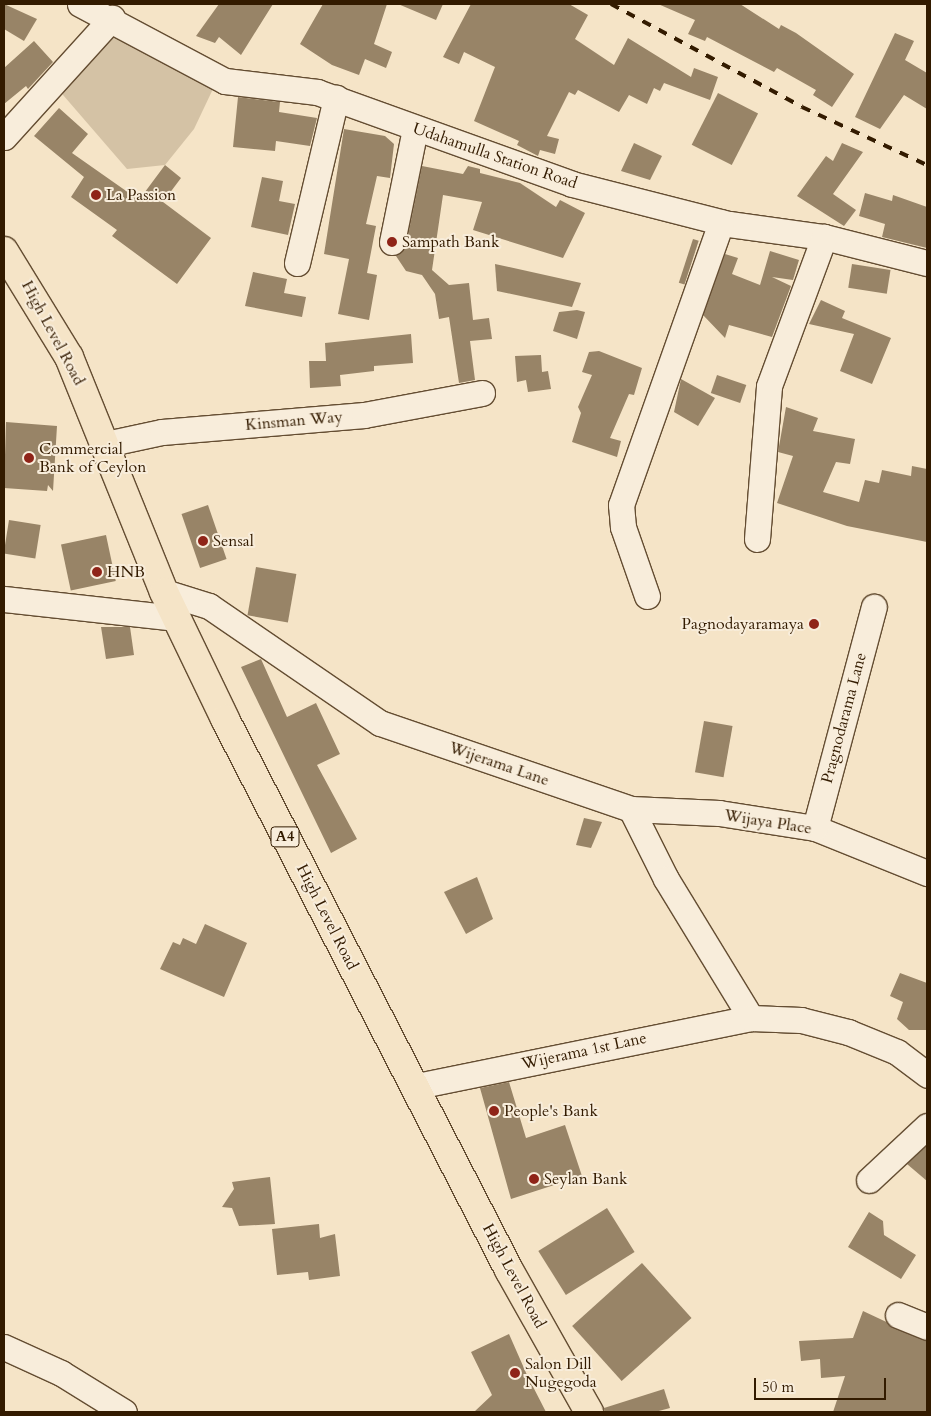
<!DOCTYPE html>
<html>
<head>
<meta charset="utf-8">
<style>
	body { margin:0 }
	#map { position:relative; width:931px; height:1416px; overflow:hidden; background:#f5e4c7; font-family:Cardo,serif }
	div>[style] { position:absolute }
	.green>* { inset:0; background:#d4c2a5 }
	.building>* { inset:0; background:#988467; transform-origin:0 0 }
	.roads { filter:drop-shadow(1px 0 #644d32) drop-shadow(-1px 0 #644d32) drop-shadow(0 1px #644d32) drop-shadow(0 -1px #644d32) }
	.minor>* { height:25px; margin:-12.5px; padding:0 12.5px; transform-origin:12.5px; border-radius:12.5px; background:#f8eddb }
	.highway>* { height:28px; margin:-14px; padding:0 14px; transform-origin:14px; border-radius:14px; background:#f5e4c7 }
	.rail>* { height:4px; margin-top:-2px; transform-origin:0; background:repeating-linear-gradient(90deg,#331b00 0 9px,transparent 0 18px) }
	.dots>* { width:14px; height:14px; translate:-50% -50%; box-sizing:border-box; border:2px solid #f8eddb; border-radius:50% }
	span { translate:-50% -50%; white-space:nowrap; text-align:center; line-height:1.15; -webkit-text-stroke:4px #f8eddb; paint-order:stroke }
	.shield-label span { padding:1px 4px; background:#f8eddb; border:1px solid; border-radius:4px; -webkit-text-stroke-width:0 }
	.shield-label { font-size:15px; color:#331b00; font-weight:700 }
	.street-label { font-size:16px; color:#331b00 }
	.poi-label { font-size:16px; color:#331b00 }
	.left { translate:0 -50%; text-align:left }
	.right { translate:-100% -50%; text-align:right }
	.frame { position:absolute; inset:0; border:5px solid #331b00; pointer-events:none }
	.scale { position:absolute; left:754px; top:1378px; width:132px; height:22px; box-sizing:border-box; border:2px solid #331b00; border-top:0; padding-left:6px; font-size:15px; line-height:18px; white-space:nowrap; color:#331b00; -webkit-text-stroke:4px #f8eddb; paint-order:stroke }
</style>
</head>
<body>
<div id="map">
	<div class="green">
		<div style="clip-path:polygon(114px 21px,221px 72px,194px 129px,165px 165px,127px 169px,57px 88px)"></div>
	</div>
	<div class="building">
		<div style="clip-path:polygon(4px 4px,37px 19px,24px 41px,4px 29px)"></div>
		<div style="clip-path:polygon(219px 4px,273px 4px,241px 55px,219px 37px,215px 43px,196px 36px)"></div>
		<div style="clip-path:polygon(323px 4px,387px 4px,374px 44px,392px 52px,386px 68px,365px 59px,359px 75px,332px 65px,300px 44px)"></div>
		<div style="clip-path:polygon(398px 4px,443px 4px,436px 20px)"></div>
		<div style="clip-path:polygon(471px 4px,569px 4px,588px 15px,575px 39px,614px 65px,628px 38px,691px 77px,694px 68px,718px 77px,710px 100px,664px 83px,660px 91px,654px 88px,647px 104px,629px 95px,619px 112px,578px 90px,575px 95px,569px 92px,547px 136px,559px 139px,555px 154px,540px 150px,538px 156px,517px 145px,519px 141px,474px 121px,495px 67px,464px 52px,459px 64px,443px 57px)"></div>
		<div style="clip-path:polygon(658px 4px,740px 4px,779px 29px,781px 25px,796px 33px,854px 74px,832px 107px,813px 95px,816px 90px,777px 68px,774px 72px,707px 37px,705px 41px,688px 34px,695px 20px)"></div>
		<div style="clip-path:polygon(895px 33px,914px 41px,905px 60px,927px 73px,927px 109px,904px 95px,880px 129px,855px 117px)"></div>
		<div style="clip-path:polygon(34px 41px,53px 62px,28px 89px,26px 86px,4px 104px,4px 68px)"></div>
		<div style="left:718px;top:93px;width:45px;height:58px;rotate:27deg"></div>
		<div style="clip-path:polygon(238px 97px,280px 102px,279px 112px,317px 118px,310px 146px,276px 141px,275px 151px,233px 147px)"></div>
		<div style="clip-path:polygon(59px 108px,88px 134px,72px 153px,139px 200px,165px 165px,181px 178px,163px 202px,211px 238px,177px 284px,112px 236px,117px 230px,71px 197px,84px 177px,34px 136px)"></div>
		<div style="clip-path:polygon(344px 129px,385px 136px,394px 144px,390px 178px,377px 176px,366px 224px,376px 226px,367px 273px,377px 275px,369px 320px,338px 314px,349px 259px,324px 254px)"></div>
		<div style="clip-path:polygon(634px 143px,662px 156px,650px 180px,621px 171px)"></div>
		<div style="clip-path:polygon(842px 143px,863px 152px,833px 194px,856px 210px,844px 226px,797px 196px,826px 156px,833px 161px)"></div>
		<div style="clip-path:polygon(422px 166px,463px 174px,468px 166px,480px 169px,480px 173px,520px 183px,556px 207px,560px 200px,585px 213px,563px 258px,473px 230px,482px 202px,443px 195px,432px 270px,449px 285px,469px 283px,473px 320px,489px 318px,492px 339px,470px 341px,475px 380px,459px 383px,449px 317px,439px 319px,435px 294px,422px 275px,406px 271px,396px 256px,406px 245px)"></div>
		<div style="clip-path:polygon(262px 177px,283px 181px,279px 201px,295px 204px,288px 235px,251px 227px)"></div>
		<div style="clip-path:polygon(865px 193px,892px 201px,893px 195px,927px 207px,927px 248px,882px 237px,885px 224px,859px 216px)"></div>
		<div style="left:693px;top:239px;width:6px;height:46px;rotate:18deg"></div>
		<div style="clip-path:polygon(770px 251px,799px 260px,793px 280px,772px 277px,791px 286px,772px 337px,729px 325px,725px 338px,703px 315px,725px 254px,738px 258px,732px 274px,760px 285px)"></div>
		<div style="clip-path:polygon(495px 264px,581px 283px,572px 307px,497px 291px)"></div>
		<div style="left:852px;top:264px;width:39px;height:24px;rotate:9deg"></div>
		<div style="clip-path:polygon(253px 272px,287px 279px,284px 293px,306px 297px,302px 317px,245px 306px)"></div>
		<div style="clip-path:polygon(821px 300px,845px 311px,842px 318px,891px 338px,872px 384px,840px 371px,854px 334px,809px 324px)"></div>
		<div style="clip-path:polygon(577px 310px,585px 312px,577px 339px,553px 331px,559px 312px)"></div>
		<div style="clip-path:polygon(411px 334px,413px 363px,374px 366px,374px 371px,340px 375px,341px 386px,310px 388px,309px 361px,326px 361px,325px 343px)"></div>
		<div style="clip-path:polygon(599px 351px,642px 368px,634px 395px,629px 394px,610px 438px,621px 441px,617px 457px,572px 442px,581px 413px,578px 407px,592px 375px,582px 372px,589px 352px)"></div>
		<div style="clip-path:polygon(541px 355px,542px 372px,548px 371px,551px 389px,528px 392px,526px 380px,517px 382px,515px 356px)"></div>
		<div style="left:717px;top:375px;width:31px;height:19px;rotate:19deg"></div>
		<div style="clip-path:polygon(681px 379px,715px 398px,698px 426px,674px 412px)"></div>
		<div style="clip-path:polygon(786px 407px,818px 418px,813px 431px,855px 439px,850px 464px,836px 462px,823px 492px,859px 502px,865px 480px,879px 483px,882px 470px,911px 476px,912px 466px,927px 469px,927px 542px,847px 526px,777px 503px,793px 456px,778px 452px)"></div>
		<div style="clip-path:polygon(6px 422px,57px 426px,53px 491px,48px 485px,47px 491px,4px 488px)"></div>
		<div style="left:208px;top:505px;width:57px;height:28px;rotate:71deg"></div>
		<div style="left:9px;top:520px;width:32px;height:34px;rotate:9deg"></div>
		<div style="left:106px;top:535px;width:47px;height:46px;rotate:78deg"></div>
		<div style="left:256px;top:567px;width:41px;height:49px;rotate:10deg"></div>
		<div style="clip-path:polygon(101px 627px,130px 627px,134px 655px,106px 659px)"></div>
		<div style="clip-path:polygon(261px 659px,287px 717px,316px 703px,340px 754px,317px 765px,357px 839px,331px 853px,241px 667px)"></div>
		<div style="left:704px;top:721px;width:29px;height:52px;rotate:10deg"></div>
		<div style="clip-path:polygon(584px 818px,602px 822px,591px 848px,576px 845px)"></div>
		<div style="clip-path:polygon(477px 877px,493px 919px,466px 934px,444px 892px)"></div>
		<div style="clip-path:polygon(205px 924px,247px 943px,224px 997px,160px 969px,173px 942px,180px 945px,183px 938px,196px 944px)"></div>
		<div style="clip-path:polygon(900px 973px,927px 983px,927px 1030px,909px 1030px,897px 1019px,903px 1002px,890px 996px)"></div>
		<div style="clip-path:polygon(509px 1082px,526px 1138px,565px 1125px,582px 1176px,511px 1199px,480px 1088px)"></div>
		<div style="clip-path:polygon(927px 1145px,927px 1181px,907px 1164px)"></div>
		<div style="clip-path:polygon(270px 1177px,275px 1224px,239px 1226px,232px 1208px,222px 1207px,234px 1189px,232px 1182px)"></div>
		<div style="left:607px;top:1208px;width:52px;height:81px;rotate:58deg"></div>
		<div style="clip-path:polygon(869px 1212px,883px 1221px,884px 1235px,916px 1255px,901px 1279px,848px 1247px)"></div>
		<div style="clip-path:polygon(319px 1224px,320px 1238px,335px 1234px,340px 1276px,309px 1280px,308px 1272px,277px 1275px,272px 1229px)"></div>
		<div style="left:642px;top:1263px;width:74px;height:94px;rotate:48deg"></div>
		<div style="clip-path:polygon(863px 1311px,927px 1341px,927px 1412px,833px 1412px,845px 1376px,821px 1378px,820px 1359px,801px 1361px,799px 1341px,853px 1338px)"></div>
		<div style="clip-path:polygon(509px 1334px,527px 1375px,546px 1412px,474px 1412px,492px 1395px,471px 1352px)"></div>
		<div style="clip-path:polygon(664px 1389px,670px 1408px,655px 1412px,605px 1412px,604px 1408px)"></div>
	</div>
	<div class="roads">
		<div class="minor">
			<div style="left:80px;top:4px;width:164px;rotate:28deg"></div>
			<div style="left:225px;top:81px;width:93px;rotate:6.8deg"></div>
			<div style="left:317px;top:92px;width:271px;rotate:19.8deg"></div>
			<div style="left:572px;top:184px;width:162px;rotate:14.3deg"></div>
			<div style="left:729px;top:224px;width:96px;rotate:7.8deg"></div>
			<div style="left:824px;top:237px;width:106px;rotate:14.2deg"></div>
			<div style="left:4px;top:137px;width:161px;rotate:-47.8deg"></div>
			<div style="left:392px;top:242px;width:115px;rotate:-78.5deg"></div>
			<div style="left:297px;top:263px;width:170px;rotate:-76.7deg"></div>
			<div style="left:106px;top:444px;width:57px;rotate:-12.1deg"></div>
			<div style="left:162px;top:432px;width:203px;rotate:-4.8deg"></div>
			<div style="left:364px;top:415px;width:120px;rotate:-10.6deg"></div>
			<div style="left:757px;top:539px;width:153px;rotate:-85.5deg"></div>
			<div style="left:769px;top:386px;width:159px;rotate:-69.7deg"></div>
			<div style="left:164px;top:592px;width:47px;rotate:17.3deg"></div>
			<div style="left:209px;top:606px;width:207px;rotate:34.4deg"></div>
			<div style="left:380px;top:723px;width:265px;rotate:18.9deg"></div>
			<div style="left:631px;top:809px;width:88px;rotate:2.6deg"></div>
			<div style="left:719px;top:813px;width:97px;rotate:8.9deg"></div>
			<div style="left:815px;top:828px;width:121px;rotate:21.9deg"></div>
			<div style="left:647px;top:596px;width:73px;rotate:-109.2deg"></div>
			<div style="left:623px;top:527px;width:22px;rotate:-95deg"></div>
			<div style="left:621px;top:505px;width:300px;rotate:-70.5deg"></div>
			<div style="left:4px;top:599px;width:173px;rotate:6.3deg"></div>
			<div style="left:631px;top:809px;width:78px;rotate:63.4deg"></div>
			<div style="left:666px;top:879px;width:163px;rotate:58.6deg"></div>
			<div style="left:815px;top:828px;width:229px;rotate:-75.1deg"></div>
			<div style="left:417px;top:1086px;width:341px;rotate:-11.5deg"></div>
			<div style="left:751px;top:1018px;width:50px;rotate:2.3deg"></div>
			<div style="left:801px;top:1020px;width:49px;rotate:14.3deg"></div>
			<div style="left:848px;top:1032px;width:53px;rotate:22.2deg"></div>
			<div style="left:897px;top:1052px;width:38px;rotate:37deg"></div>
			<div style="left:869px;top:1180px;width:79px;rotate:-43deg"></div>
			<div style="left:898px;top:1315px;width:31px;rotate:22deg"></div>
			<div style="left:4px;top:1347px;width:63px;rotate:24.5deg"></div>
			<div style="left:61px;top:1373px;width:74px;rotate:31.8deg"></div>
		</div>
		<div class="highway">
			<div style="left:4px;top:251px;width:124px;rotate:58.5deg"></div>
			<div style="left:69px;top:357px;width:253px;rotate:68deg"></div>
			<div style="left:164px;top:592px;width:141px;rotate:64.3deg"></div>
			<div style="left:225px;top:719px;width:620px;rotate:62.73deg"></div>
			<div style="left:509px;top:1270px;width:163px;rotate:60.6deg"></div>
		</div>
	</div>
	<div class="rail">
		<div style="left:611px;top:4px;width:217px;rotate:28.3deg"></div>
		<div style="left:802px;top:107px;width:138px;rotate:24.9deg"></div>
	</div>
	<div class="dots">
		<div style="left:96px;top:195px;background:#8f2418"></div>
		<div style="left:392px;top:242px;background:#8f2418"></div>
		<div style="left:29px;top:458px;background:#8f2418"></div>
		<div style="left:203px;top:541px;background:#8f2418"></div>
		<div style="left:97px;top:572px;background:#8f2418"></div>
		<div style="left:814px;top:624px;background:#8f2418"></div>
		<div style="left:494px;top:1111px;background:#8f2418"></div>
		<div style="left:534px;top:1179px;background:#8f2418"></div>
		<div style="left:515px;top:1373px;background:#8f2418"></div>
	</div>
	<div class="shield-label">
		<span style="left:285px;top:837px">A4</span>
	</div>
	<div class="street-label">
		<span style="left:495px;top:156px;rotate:19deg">Udahamulla Station Road</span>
		<span style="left:53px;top:333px;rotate:62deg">High Level Road</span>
		<span style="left:294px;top:421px;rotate:-5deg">Kinsman Way</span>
		<span style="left:844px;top:718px;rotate:-75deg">Pragnodarama Lane</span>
		<span style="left:499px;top:764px;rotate:19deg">Wijerama Lane</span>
		<span style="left:768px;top:822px;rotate:9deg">Wijaya Place</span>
		<span style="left:327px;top:917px;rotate:63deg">High Level Road</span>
		<span style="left:584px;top:1051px;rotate:-12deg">Wijerama 1st Lane</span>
		<span style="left:514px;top:1276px;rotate:62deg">High Level Road</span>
	</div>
	<div class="poi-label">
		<span class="left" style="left:106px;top:195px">La Passion</span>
		<span class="left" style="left:402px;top:242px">Sampath Bank</span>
		<span class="left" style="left:39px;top:458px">Commercial<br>Bank of Ceylon</span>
		<span class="left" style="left:213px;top:541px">Sensal</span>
		<span class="left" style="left:107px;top:572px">HNB</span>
		<span class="right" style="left:804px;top:624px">Pagnodayaramaya</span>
		<span class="left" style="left:504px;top:1111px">People's Bank</span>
		<span class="left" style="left:544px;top:1179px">Seylan Bank</span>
		<span class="left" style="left:525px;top:1373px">Salon Dill<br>Nugegoda</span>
	</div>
	<div class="frame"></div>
	<div class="scale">50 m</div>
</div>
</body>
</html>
